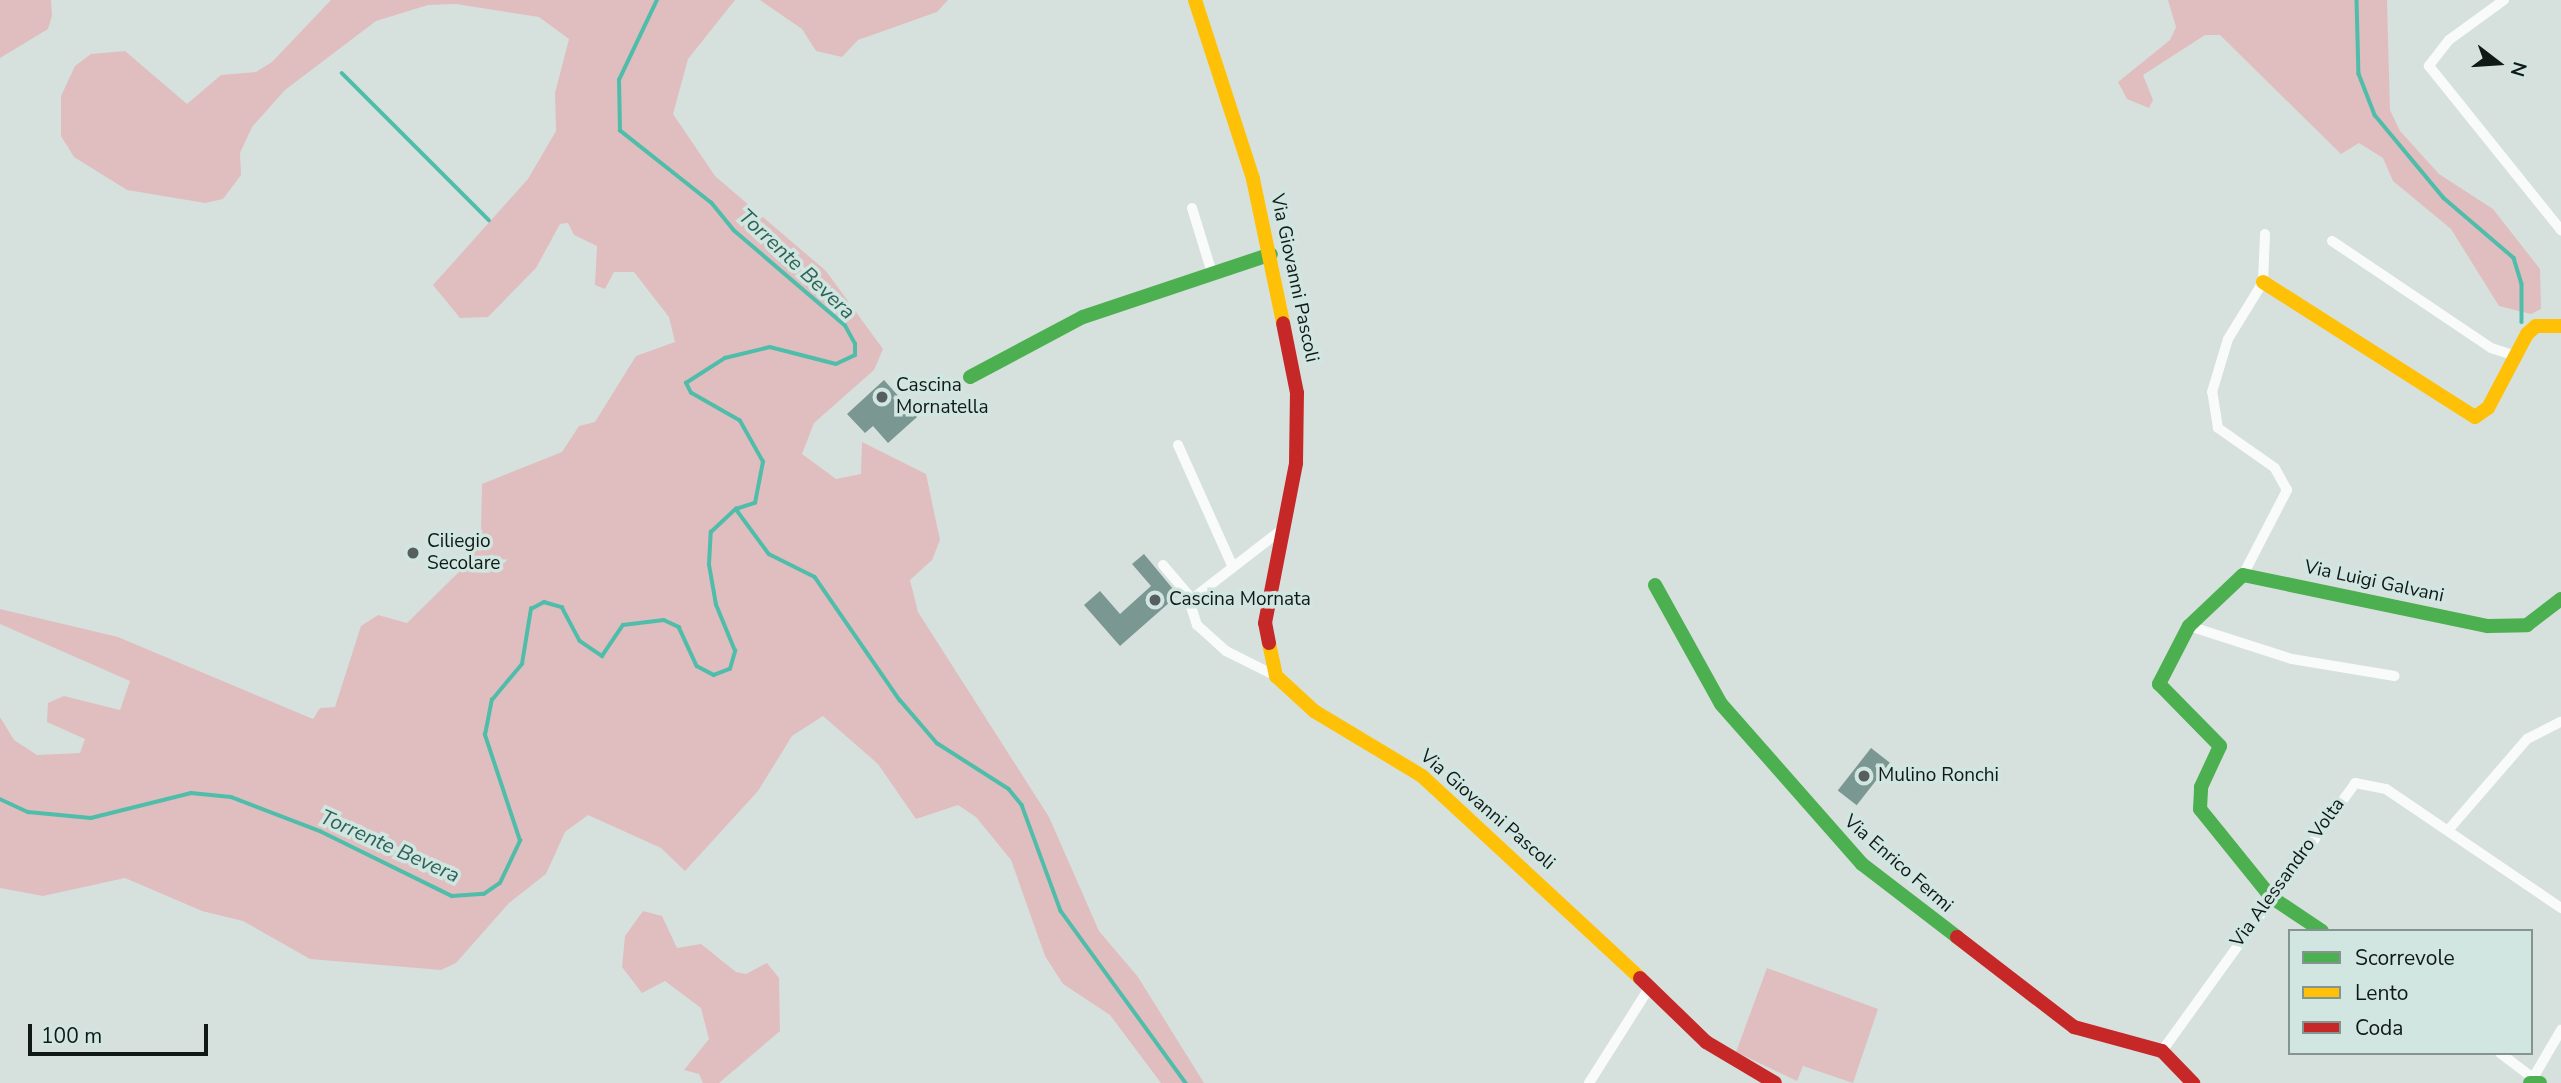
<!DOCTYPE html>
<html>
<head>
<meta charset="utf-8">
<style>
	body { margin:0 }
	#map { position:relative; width:2561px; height:1083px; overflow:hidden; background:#d6e1de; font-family:"Nunito Sans",sans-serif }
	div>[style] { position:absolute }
	.green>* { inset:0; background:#e0bebf }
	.stream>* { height:3.5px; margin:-1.75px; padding:0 1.75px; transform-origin:1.75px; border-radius:1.75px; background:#4fbdaa }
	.building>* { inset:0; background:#7b9792; transform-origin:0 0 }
	.street>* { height:10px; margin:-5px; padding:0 5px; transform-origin:5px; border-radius:5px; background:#f9fafa }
	.fast>* { height:14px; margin:-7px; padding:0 7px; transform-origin:7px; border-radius:7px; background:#4caf50 }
	.slow>* { height:14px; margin:-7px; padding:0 7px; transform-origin:7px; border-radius:7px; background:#ffc107 }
	.jam>* { height:14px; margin:-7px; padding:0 7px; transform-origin:7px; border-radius:7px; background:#c62828 }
	.dots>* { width:19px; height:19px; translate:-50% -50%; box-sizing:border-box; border:4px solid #d1e6e0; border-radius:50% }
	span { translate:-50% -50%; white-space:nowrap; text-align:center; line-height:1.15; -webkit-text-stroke:7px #d1e6e0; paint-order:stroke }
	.street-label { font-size:19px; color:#111917 }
	.poi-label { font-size:19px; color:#111917 }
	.left { translate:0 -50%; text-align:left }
	.water-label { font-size:21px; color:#2e6357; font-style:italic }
	.legend { position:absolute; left:2288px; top:929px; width:245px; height:126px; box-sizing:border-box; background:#d1e6e0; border:2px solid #849490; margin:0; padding:9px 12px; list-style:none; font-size:21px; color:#111917 }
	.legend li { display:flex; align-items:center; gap:14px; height:35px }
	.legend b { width:35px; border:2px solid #849490 }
	.north { position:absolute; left:2463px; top:28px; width:70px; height:70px; -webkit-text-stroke:5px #d1e6e0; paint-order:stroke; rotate:107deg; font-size:19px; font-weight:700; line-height:28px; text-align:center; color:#111917 }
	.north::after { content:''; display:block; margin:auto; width:24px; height:32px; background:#111917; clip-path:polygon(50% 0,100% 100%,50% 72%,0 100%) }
	.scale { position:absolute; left:28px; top:1024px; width:180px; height:32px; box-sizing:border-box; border:4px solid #111917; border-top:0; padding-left:9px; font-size:21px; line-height:24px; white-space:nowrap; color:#111917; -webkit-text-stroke:5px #d1e6e0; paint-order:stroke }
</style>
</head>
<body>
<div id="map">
	<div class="green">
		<div style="clip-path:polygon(0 0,51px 0,52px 16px,48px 29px,0 58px)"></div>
		<div style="clip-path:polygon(331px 0,735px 0,688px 59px,673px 114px,715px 176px,826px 271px,883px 349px,874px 370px,814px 423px,802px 454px,836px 479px,861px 474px,862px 442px,926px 474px,940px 540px,932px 560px,910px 580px,918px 612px,1049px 817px,1099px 931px,1138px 977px,1204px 1083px,1161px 1083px,1110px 1015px,1063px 984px,1045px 956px,1011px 860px,976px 817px,958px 805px,916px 819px,878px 764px,823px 716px,792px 736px,758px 791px,685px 871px,661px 848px,588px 815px,565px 832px,546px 874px,509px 903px,456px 963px,441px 970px,310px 959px,243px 921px,202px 911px,125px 878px,43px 896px,0 888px,0 717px,14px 740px,37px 755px,80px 753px,85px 739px,47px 722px,48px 703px,64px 696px,120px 710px,130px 681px,0 624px,0 609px,118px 637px,313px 719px,320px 708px,335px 707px,361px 626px,378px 615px,407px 623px,464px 567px,481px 532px,482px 484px,562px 452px,579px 426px,595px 422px,636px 356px,675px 342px,669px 317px,634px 272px,614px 272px,605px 289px,595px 285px,597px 246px,574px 235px,568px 223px,560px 224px,536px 268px,488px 317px,460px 318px,433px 285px,528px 179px,556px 131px,555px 93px,569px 39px,539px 17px,456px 4px,428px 5px,376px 21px,285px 90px,252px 127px,240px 153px,241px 175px,223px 199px,205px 203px,127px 190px,74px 157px,61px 136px,61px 96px,75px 66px,91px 54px,125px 51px,187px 104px,221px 75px,256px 72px,272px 62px)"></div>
		<div style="clip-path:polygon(760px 0,948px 0,937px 12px,858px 40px,842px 57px,816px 51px,802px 29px)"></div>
		<div style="clip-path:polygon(2168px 0,2387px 0,2390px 110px,2400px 131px,2439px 174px,2493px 209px,2540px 269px,2541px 309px,2531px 314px,2499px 306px,2451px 229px,2393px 181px,2383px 158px,2359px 143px,2341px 154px,2220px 35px,2205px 35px,2143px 75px,2153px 100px,2149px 108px,2127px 99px,2118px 82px,2170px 40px,2176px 27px)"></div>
		<div style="clip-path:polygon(643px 911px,662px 916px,677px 948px,701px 944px,736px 972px,746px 974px,767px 963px,779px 978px,780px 1031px,719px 1083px,703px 1083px,699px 1074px,684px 1070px,709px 1039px,701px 1008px,665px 981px,642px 993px,622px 967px,625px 936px)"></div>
		<div style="clip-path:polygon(1767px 968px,1878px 1009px,1853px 1083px,1803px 1066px,1797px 1081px,1736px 1052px)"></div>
	</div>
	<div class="stream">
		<div style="left:2357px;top:0;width:74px;rotate:88.5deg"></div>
		<div style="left:2359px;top:74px;width:44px;rotate:68.7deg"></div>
		<div style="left:2375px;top:115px;width:108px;rotate:50.3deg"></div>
		<div style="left:2444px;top:198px;width:92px;rotate:40.6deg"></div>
		<div style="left:2514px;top:258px;width:27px;rotate:73deg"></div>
		<div style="left:2522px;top:284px;width:38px;rotate:90deg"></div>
		<div style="left:342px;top:73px;width:208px;rotate:45deg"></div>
		<div style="left:736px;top:509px;width:56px;rotate:53.7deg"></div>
		<div style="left:769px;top:554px;width:51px;rotate:26.6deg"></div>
		<div style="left:815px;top:577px;width:150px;rotate:55.4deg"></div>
		<div style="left:900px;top:700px;width:57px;rotate:49.3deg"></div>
		<div style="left:937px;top:743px;width:85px;rotate:32.6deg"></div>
		<div style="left:1009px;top:789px;width:21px;rotate:51deg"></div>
		<div style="left:1022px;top:805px;width:113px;rotate:69.8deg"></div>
		<div style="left:1061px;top:911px;width:213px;rotate:54deg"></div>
		<div style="left:0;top:799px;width:31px;rotate:25deg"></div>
		<div style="left:28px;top:812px;width:63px;rotate:5.4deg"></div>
		<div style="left:91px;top:818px;width:103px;rotate:-14deg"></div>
		<div style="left:191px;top:793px;width:40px;rotate:5.7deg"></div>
		<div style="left:231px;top:797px;width:95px;rotate:20.9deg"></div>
		<div style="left:320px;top:831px;width:147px;rotate:26.2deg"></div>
		<div style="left:452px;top:896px;width:32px;rotate:-4deg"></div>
		<div style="left:484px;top:894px;width:19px;rotate:-35deg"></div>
		<div style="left:500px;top:883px;width:47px;rotate:-64.5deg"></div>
		<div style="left:520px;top:841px;width:112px;rotate:-108.3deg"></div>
		<div style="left:485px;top:735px;width:36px;rotate:-79deg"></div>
		<div style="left:492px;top:700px;width:47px;rotate:-50.2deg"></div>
		<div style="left:522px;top:664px;width:56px;rotate:-80.7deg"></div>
		<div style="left:531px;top:609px;width:15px;rotate:-28deg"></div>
		<div style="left:544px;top:602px;width:19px;rotate:16deg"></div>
		<div style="left:562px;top:607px;width:38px;rotate:62deg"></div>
		<div style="left:580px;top:641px;width:27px;rotate:34deg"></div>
		<div style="left:602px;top:656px;width:37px;rotate:-56deg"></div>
		<div style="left:623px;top:625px;width:41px;rotate:-7deg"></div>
		<div style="left:664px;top:620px;width:17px;rotate:25deg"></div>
		<div style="left:679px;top:627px;width:43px;rotate:65.2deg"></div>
		<div style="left:697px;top:666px;width:19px;rotate:28deg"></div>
		<div style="left:714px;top:675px;width:17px;rotate:-21deg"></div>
		<div style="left:730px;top:669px;width:19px;rotate:-74deg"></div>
		<div style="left:735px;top:651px;width:50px;rotate:-112.4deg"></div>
		<div style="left:716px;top:605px;width:41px;rotate:-99.9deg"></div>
		<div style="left:709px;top:565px;width:33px;rotate:-87deg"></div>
		<div style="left:711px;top:532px;width:34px;rotate:-43deg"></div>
		<div style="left:736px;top:509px;width:20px;rotate:-18deg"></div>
		<div style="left:755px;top:503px;width:42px;rotate:-79deg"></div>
		<div style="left:763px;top:462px;width:47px;rotate:-119.3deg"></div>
		<div style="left:740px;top:421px;width:56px;rotate:-150.3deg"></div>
		<div style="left:691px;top:393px;width:11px;rotate:-117deg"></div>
		<div style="left:686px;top:383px;width:46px;rotate:-32.7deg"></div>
		<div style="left:725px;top:358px;width:46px;rotate:-13.7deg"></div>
		<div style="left:770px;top:347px;width:68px;rotate:14.4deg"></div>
		<div style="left:836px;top:364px;width:21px;rotate:-25deg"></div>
		<div style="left:855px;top:355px;width:11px;rotate:-90deg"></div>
		<div style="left:855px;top:344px;width:21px;rotate:-119deg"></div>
		<div style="left:845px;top:326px;width:146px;rotate:-139.4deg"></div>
		<div style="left:734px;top:231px;width:36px;rotate:-129deg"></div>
		<div style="left:711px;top:203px;width:116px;rotate:-141.6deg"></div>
		<div style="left:620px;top:131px;width:51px;rotate:-91.1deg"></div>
		<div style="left:619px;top:80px;width:89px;rotate:-64.6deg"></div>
	</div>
	<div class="building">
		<div style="clip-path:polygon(884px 380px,917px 417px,888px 443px,873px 426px,865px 433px,847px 414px)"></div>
		<div style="clip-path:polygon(1144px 554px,1178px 595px,1120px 646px,1084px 605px,1100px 591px,1120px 614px,1151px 586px,1132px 564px)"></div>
		<div style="left:1871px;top:748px;width:24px;height:54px;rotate:38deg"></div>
	</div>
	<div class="street">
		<div style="left:2504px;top:0;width:68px;rotate:144deg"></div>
		<div style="left:2449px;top:40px;width:33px;rotate:128deg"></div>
		<div style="left:2429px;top:66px;width:211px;rotate:51.2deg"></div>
		<div style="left:1192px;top:208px;width:68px;rotate:72.9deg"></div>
		<div style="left:2332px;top:241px;width:192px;rotate:33.9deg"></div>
		<div style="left:2491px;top:348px;width:23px;rotate:18deg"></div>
		<div style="left:1178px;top:445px;width:132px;rotate:65.8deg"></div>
		<div style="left:1163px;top:565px;width:45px;rotate:49.5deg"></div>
		<div style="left:2243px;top:575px;width:96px;rotate:-62.6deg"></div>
		<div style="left:2287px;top:490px;width:25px;rotate:-119deg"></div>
		<div style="left:2275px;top:468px;width:70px;rotate:-144.9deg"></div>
		<div style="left:2218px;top:428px;width:36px;rotate:-99deg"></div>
		<div style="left:2212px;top:392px;width:55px;rotate:-73.2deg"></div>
		<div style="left:2228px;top:339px;width:67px;rotate:-58.4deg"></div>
		<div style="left:2263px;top:282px;width:48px;rotate:-87.6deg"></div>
		<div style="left:2189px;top:626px;width:108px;rotate:17.8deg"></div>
		<div style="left:2292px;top:659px;width:104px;rotate:9.4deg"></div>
		<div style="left:1276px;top:676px;width:56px;rotate:-153.4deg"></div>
		<div style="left:1226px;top:651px;width:39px;rotate:-138deg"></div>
		<div style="left:1197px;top:625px;width:19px;rotate:-108deg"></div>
		<div style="left:1191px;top:607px;width:8px;rotate:-83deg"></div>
		<div style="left:1192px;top:599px;width:116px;rotate:-37.7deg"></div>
		<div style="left:2450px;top:828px;width:118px;rotate:-49.1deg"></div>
		<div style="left:2527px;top:739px;width:38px;rotate:-27deg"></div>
		<div style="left:2162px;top:1051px;width:330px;rotate:-54.2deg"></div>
		<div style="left:2355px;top:783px;width:32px;rotate:11deg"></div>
		<div style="left:2386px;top:789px;width:212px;rotate:34.2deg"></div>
		<div style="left:2500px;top:1053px;width:41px;rotate:37.1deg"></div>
		<div style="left:2533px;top:1078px;width:56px;rotate:-59.7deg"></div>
		<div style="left:1589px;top:1083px;width:112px;rotate:-57.7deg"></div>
	</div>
	<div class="fast">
		<div style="left:970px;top:377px;width:128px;rotate:-28deg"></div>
		<div style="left:1083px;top:317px;width:198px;rotate:-18.5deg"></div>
		<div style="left:1655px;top:585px;width:136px;rotate:61deg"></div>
		<div style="left:1721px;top:704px;width:213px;rotate:48.6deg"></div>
		<div style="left:1862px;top:864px;width:120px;rotate:37.5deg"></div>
		<div style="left:2322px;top:931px;width:61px;rotate:-146.3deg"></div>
		<div style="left:2271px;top:897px;width:113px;rotate:-128.9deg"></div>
		<div style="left:2200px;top:809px;width:22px;rotate:-87deg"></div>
		<div style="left:2201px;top:787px;width:45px;rotate:-65.1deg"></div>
		<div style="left:2220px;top:746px;width:87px;rotate:-134.5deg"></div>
		<div style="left:2159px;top:684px;width:65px;rotate:-62.7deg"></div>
		<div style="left:2189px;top:626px;width:74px;rotate:-43.4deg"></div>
		<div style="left:2243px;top:575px;width:250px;rotate:11.8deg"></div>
		<div style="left:2488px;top:626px;width:39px;rotate:-1deg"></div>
		<div style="left:2527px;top:625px;width:43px;rotate:-37.4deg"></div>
		<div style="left:2530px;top:1083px;width:10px"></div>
	</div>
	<div class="slow">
		<div style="left:1195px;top:0;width:188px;rotate:72deg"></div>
		<div style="left:1253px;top:179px;width:147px;rotate:78.2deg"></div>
		<div style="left:2263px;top:282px;width:251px;rotate:32.5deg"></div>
		<div style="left:2475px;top:417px;width:16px;rotate:-35deg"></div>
		<div style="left:2488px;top:408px;width:84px;rotate:-62.2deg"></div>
		<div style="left:2527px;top:334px;width:12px;rotate:-42deg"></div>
		<div style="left:2536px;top:326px;width:25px"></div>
		<div style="left:1269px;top:643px;width:34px;rotate:78deg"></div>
		<div style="left:1276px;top:676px;width:52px;rotate:42.6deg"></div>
		<div style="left:1314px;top:711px;width:126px;rotate:31deg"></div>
		<div style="left:1422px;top:776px;width:297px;rotate:42.8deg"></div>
	</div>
	<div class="jam">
		<div style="left:1269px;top:643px;width:20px;rotate:-101deg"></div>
		<div style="left:1265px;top:623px;width:163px;rotate:-79deg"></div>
		<div style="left:1296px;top:463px;width:70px;rotate:-89.2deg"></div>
		<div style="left:1297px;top:393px;width:71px;rotate:-101.3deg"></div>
		<div style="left:1957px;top:937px;width:148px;rotate:37.6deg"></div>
		<div style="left:2074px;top:1027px;width:91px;rotate:15.3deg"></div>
		<div style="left:2162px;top:1051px;width:45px;rotate:45.9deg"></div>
		<div style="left:1640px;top:978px;width:92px;rotate:44.1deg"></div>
		<div style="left:1706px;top:1042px;width:80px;rotate:30.7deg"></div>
	</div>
	<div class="dots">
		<div style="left:882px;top:397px;background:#565f5d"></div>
		<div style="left:413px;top:553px;background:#565f5d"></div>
		<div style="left:1155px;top:600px;background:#565f5d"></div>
		<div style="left:1864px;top:776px;background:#565f5d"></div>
	</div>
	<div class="street-label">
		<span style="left:1294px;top:278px;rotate:78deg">Via Giovanni Pascoli</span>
		<span style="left:2374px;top:582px;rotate:12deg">Via Luigi Galvani</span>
		<span style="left:1487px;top:810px;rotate:41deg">Via Giovanni Pascoli</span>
		<span style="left:1898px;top:864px;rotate:41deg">Via Enrico Fermi</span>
		<span style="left:2288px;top:873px;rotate:-54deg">Via Alessandro Volta</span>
	</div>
	<div class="poi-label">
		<span class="left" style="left:896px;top:397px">Cascina<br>Mornatella</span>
		<span class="left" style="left:427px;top:553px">Ciliegio<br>Secolare</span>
		<span class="left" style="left:1169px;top:600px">Cascina Mornata</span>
		<span class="left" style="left:1878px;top:776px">Mulino Ronchi</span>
	</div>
	<div class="water-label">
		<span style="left:797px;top:264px;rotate:43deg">Torrente Bevera</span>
		<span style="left:390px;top:846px;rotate:24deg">Torrente Bevera</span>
	</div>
	<ul class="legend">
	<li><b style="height:9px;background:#4caf50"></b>Scorrevole</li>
	<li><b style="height:9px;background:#ffc107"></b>Lento</li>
	<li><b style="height:9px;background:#c62828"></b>Coda</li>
	</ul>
	<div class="north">N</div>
	<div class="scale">100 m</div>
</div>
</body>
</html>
